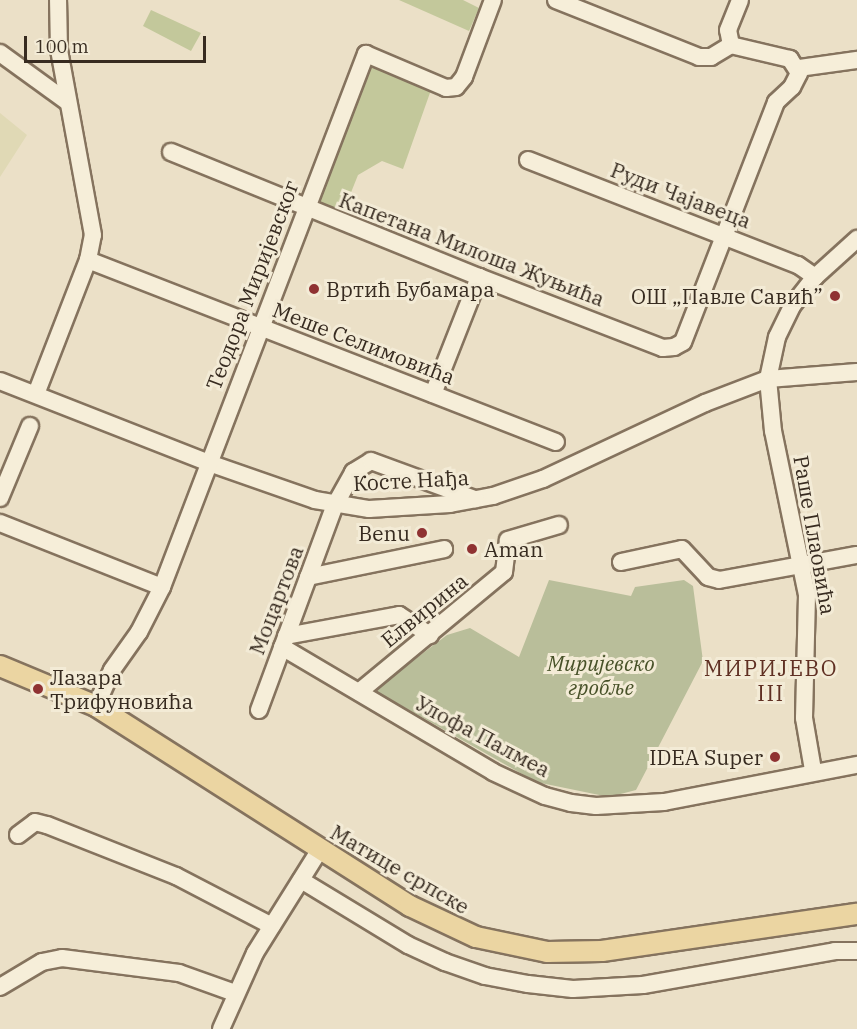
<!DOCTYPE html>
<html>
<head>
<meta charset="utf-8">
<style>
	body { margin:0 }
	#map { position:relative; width:857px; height:1029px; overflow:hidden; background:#ebe0c7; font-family:"IBM Plex Serif",serif }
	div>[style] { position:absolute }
	.farmland>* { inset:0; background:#e0d9b5 }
	.green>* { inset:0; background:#c3c89b }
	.cemetery>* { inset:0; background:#b9be9a }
	.roads { filter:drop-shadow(2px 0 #85735e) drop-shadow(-2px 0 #85735e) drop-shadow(0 2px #85735e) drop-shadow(0 -2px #85735e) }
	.minor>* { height:16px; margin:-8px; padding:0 8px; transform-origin:8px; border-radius:8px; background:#f6eed9 }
	.major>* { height:20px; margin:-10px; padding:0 10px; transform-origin:10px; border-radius:10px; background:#ebd5a2 }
	.dots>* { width:16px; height:16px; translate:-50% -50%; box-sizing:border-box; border:3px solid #f3ebd6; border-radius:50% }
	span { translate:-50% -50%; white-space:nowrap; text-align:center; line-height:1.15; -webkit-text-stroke:6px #f3ebd6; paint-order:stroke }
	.street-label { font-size:21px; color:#372b20 }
	.poi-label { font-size:21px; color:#372b20 }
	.left { translate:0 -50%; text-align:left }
	.right { translate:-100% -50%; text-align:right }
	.park-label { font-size:21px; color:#475128; font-style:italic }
	.neighbourhood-label { font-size:22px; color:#603023; letter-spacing:1.5px }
	.scale { position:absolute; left:24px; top:36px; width:182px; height:27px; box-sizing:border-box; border:3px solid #372b20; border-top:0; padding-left:8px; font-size:18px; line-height:21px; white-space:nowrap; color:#372b20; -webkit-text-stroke:4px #f3ebd6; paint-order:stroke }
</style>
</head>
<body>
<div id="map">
	<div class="farmland">
		<div style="clip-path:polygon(0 113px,27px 135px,0 177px)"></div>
	</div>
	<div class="green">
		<div style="clip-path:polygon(399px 0,463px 0,479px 8px,469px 31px)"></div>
		<div style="clip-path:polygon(151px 10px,201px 33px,191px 51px,143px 26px)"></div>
		<div style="clip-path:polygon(372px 65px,431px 90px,403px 169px,382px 161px,358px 175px,344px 210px,317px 203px)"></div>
	</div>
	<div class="cemetery">
		<div style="clip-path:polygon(549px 580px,631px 596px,635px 587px,684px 580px,693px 586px,703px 661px,636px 790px,609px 797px,536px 782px,374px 690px,447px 635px,470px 628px,519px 657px)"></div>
	</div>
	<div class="roads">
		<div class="minor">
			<div style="left:556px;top:0;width:154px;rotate:21.7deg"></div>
			<div style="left:699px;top:57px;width:12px"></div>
			<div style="left:711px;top:57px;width:23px;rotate:-31deg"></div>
			<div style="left:0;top:53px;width:82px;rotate:36deg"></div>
			<div style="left:799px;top:68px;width:59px;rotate:-7.9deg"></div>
			<div style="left:171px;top:152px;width:332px;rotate:22.1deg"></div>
			<div style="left:479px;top:277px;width:197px;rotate:21.1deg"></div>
			<div style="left:663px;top:348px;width:11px;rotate:-5deg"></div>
			<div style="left:674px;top:347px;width:10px;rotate:-29deg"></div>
			<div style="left:683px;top:342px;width:257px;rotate:-68.8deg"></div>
			<div style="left:776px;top:102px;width:22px;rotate:-43deg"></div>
			<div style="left:792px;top:87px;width:16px;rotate:-63deg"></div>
			<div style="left:799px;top:73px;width:17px;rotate:-123deg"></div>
			<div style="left:790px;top:59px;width:61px;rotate:-166.7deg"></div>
			<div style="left:731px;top:45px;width:15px;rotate:-101deg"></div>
			<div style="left:728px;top:30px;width:32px;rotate:-68deg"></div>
			<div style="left:528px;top:160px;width:290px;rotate:21.3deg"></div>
			<div style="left:798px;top:265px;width:21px;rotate:35deg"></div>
			<div style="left:88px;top:260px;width:502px;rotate:21.25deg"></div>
			<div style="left:0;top:381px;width:225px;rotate:21.4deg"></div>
			<div style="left:209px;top:463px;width:112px;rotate:19.2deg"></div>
			<div style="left:315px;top:500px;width:55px;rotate:9.5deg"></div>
			<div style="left:369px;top:509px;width:81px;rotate:-3.5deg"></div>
			<div style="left:450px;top:504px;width:44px;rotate:-10.5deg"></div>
			<div style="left:493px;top:496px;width:53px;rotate:-18.8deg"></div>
			<div style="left:543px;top:479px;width:179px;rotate:-25.1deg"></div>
			<div style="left:705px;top:403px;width:67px;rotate:-20.9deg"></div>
			<div style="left:768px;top:379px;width:89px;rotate:-4.5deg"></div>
			<div style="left:36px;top:394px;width:144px;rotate:-68.8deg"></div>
			<div style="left:88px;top:260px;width:25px;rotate:-79deg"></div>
			<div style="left:93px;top:235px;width:188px;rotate:-100.4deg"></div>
			<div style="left:59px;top:50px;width:50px;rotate:-91.1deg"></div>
			<div style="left:433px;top:394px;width:126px;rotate:-68.5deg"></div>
			<div style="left:0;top:498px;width:78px;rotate:-67.4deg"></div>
			<div style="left:0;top:523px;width:174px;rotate:21.6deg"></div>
			<div style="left:621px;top:562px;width:62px;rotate:-12deg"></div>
			<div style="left:682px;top:549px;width:38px;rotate:47deg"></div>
			<div style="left:708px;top:577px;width:11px;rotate:15deg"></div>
			<div style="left:719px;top:580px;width:140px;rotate:-10.3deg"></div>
			<div style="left:308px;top:577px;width:139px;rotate:-11.6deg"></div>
			<div style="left:286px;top:636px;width:115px;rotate:-10.5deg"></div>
			<div style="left:399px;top:615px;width:37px;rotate:33deg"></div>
			<div style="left:282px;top:647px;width:245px;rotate:30.6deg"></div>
			<div style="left:493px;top:772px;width:57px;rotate:24.8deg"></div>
			<div style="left:545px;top:796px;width:27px;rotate:15deg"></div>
			<div style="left:571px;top:803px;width:25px;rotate:7deg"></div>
			<div style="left:596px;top:806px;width:68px;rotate:-3.4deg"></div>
			<div style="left:664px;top:802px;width:197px;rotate:-10.9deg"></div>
			<div style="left:359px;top:692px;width:188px;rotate:-39.6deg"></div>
			<div style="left:504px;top:572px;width:32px;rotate:-83deg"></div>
			<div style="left:508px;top:540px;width:53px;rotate:-16.4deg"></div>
			<div style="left:96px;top:706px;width:39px;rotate:-66deg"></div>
			<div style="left:112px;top:670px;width:47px;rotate:-54.6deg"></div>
			<div style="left:139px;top:632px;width:51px;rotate:-62.9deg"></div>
			<div style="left:162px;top:587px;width:571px;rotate:-69.06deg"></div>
			<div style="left:366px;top:54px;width:87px;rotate:23deg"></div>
			<div style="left:446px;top:88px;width:10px;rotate:-6deg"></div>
			<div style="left:456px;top:87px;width:13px;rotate:-51deg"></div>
			<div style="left:464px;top:77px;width:82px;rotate:-69.4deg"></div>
			<div style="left:259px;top:710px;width:219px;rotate:-69.7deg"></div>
			<div style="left:335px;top:505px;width:38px;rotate:-61deg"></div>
			<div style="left:353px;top:472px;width:21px;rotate:-31deg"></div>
			<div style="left:371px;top:461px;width:111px;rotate:20.1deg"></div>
			<div style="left:813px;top:770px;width:53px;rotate:-99.8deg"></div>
			<div style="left:804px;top:718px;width:123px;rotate:-88.6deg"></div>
			<div style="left:807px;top:595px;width:167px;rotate:-101.7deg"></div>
			<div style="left:773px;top:431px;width:52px;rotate:-95.5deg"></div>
			<div style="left:768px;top:379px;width:43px;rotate:-77.9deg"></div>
			<div style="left:777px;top:337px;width:34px;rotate:-64deg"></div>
			<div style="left:792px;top:306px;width:37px;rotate:-52deg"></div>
			<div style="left:815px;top:277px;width:57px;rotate:-42.1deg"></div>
			<div style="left:18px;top:835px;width:21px;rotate:-37deg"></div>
			<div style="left:35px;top:822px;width:12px;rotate:14deg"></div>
			<div style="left:47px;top:825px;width:139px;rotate:21.6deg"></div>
			<div style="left:176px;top:876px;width:108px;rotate:27.5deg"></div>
			<div style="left:301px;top:880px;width:125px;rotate:31.3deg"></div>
			<div style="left:408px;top:945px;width:41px;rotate:24.7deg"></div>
			<div style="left:445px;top:962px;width:42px;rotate:19.3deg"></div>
			<div style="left:485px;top:976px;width:44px;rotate:10.5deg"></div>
			<div style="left:528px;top:984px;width:45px;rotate:6.3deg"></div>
			<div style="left:573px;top:989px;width:70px;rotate:-3.3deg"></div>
			<div style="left:643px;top:985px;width:195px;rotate:-10deg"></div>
			<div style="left:835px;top:951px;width:22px"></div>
			<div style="left:0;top:987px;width:49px;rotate:-30.8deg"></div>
			<div style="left:42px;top:962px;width:20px;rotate:-11deg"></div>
			<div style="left:62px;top:958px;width:118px;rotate:7.3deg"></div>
			<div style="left:179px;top:973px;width:59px;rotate:19.7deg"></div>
			<div style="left:221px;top:1029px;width:83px;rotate:-65.9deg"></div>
			<div style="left:255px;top:953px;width:120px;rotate:-57.9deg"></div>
		</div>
		<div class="major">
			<div style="left:0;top:666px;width:104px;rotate:22.6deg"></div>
			<div style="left:96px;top:706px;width:372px;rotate:32.5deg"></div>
			<div style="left:410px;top:906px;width:73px;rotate:25.2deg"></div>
			<div style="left:476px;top:937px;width:73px;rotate:11.9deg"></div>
			<div style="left:547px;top:952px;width:55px;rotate:-1deg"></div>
			<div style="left:602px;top:951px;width:258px;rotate:-8.3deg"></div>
		</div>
	</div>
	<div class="dots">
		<div style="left:314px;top:289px;background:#8f3232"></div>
		<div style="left:835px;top:296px;background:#8f3232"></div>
		<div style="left:422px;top:533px;background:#8f3232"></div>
		<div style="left:472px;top:549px;background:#8f3232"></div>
		<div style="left:38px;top:689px;background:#8f3232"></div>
		<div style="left:775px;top:757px;background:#8f3232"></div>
	</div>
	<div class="street-label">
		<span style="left:681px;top:195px;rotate:21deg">Руди Чајавеца</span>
		<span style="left:472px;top:249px;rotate:21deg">Капетана Милоша Жуњића</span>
		<span style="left:252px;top:285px;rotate:-69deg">Теодора Миријевског</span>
		<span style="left:364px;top:343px;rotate:21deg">Меше Селимовића</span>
		<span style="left:411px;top:480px;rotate:-3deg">Косте Нађа</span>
		<span style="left:815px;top:535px;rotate:80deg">Раше Плаовића</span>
		<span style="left:276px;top:600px;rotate:-69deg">Моцартова</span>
		<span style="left:424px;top:610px;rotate:-39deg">Елвирина</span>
		<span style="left:483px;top:736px;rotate:28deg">Улофа Палмеа</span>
		<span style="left:400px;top:869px;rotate:30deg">Матице српске</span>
	</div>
	<div class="poi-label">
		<span class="left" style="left:326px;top:289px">Вртић Бубамара</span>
		<span class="right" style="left:823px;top:296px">ОШ „Павле Савић”</span>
		<span class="right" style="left:410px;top:533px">Benu</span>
		<span class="left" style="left:484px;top:549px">Aman</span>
		<span class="left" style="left:50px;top:689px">Лазара<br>Трифуновића</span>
		<span class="right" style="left:763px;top:757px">IDEA Super</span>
	</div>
	<div class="park-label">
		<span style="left:601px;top:675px">Миријевско<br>гробље</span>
	</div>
	<div class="neighbourhood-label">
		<span style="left:771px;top:680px">МИРИЈЕВО<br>III</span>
	</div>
	<div class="scale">100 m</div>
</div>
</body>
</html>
